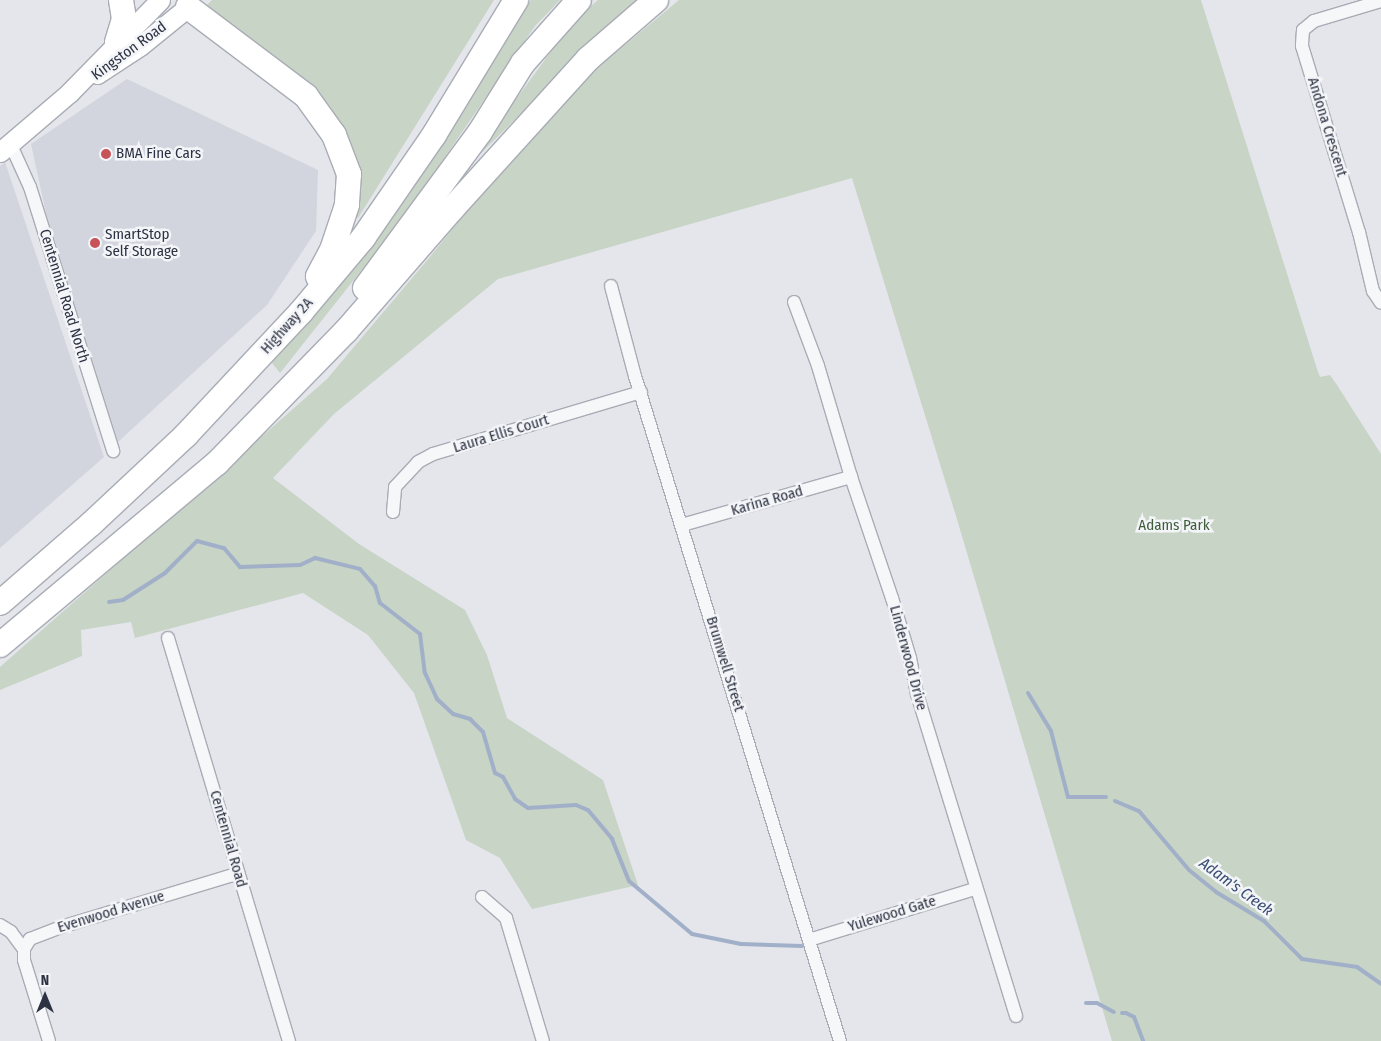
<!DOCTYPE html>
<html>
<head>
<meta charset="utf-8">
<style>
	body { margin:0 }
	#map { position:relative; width:1381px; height:1041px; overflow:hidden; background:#e4e6eb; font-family:"Fira Sans Condensed",sans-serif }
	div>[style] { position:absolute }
	.built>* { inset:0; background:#d2d5dd }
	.green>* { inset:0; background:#c8d4c6 }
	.stream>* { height:4px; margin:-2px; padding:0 2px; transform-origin:2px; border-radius:2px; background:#a1b0c8 }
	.roads { filter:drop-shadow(1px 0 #a9acb5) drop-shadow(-1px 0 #a9acb5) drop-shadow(0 1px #a9acb5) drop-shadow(0 -1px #a9acb5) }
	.minor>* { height:12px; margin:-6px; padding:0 6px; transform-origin:6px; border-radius:6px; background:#f6f7f9 }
	.secondary>* { height:19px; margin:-9.5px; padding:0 9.5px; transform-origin:9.5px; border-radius:9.5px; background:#fff }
	.motorway>* { height:24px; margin:-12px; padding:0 12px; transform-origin:12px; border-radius:12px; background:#fff }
	.dots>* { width:14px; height:14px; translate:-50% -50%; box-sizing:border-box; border:2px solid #f4f5f8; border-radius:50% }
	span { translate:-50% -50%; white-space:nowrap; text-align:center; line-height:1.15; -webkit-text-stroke:5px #f4f5f8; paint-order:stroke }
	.street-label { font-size:15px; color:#2c3242 }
	.poi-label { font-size:15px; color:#2c3242 }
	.left { translate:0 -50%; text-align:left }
	.park-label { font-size:15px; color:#3e5d3a }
	.water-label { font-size:16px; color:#394d74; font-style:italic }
	.north { position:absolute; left:20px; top:971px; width:50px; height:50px; -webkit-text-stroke:4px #f4f5f8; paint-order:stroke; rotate:0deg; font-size:14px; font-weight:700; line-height:20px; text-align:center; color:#2c3242 }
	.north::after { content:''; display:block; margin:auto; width:18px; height:22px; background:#2c3242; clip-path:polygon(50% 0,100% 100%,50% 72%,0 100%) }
</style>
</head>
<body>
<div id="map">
	<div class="built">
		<div style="clip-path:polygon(127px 79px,318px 170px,316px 231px,267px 305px,118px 442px,46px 213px,31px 144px)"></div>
		<div style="clip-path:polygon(5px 162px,104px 457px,0 548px,0 166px)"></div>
	</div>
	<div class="green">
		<div style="clip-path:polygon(212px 0,494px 0,358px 218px,351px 214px,349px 143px,330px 106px,205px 7px)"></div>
		<div style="clip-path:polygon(531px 0,560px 0,535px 26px,403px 218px,280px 373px,272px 363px,401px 206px)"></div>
		<div style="clip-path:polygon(598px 0,644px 0,588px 47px,463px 171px,572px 23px)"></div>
		<div style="clip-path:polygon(679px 0,1201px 0,1317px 369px,1320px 377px,1330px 375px,1337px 385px,1381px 454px,1381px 1041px,1112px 1041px,956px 516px,852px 178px,498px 279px,334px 414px,273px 478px,359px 544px,465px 610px,487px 655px,507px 718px,603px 780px,638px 885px,532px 909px,500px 858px,466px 840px,414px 693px,368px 635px,303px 593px,135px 638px,131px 622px,81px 630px,82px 656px,0 690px,0 667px,327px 379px,429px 258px,520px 145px,602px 64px)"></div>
	</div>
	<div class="stream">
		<div style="left:109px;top:602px;width:14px;rotate:-8deg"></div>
		<div style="left:123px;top:600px;width:50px;rotate:-32.7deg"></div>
		<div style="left:165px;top:573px;width:45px;rotate:-45deg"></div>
		<div style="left:197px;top:541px;width:28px;rotate:15deg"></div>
		<div style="left:224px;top:548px;width:25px;rotate:50deg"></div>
		<div style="left:240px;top:567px;width:60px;rotate:-1.9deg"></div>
		<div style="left:300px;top:565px;width:17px;rotate:-25deg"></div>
		<div style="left:315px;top:558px;width:46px;rotate:13.7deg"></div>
		<div style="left:360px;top:569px;width:23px;rotate:49deg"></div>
		<div style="left:375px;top:586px;width:18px;rotate:74deg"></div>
		<div style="left:380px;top:603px;width:51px;rotate:37.8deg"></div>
		<div style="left:420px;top:634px;width:39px;rotate:83deg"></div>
		<div style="left:425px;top:673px;width:29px;rotate:65deg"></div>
		<div style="left:437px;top:699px;width:22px;rotate:43deg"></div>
		<div style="left:453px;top:714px;width:18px;rotate:16deg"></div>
		<div style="left:470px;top:719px;width:18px;rotate:45deg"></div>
		<div style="left:483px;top:732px;width:43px;rotate:73.7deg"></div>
		<div style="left:495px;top:773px;width:9px;rotate:27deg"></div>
		<div style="left:503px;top:777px;width:25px;rotate:61deg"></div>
		<div style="left:515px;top:799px;width:16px;rotate:35deg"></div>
		<div style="left:528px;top:808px;width:48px;rotate:-3.6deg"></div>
		<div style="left:576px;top:805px;width:13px;rotate:23deg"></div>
		<div style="left:588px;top:810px;width:38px;rotate:50deg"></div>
		<div style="left:612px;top:839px;width:45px;rotate:68deg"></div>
		<div style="left:629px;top:881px;width:82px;rotate:40.1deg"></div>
		<div style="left:692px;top:934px;width:50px;rotate:11.5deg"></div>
		<div style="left:741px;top:944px;width:61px;rotate:1.9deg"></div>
		<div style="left:1028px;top:693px;width:44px;rotate:58.8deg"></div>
		<div style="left:1051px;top:731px;width:68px;rotate:75.6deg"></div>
		<div style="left:1068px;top:797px;width:38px"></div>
		<div style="left:1115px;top:801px;width:26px;rotate:23deg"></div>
		<div style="left:1139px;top:811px;width:77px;rotate:49.7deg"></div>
		<div style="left:1189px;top:870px;width:35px;rotate:39deg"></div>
		<div style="left:1216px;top:892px;width:56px;rotate:31.1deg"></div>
		<div style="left:1264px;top:921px;width:54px;rotate:45deg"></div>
		<div style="left:1302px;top:959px;width:56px;rotate:8.3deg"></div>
		<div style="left:1357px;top:967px;width:29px;rotate:35deg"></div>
		<div style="left:1086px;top:1003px;width:11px"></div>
		<div style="left:1097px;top:1003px;width:19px;rotate:28deg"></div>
		<div style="left:1122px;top:1013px;width:4px"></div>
		<div style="left:1126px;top:1013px;width:9px;rotate:27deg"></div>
		<div style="left:1134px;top:1017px;width:26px;rotate:69deg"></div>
	</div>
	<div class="roads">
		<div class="minor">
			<div style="left:1381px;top:1px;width:70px;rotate:163.4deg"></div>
			<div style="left:1314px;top:21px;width:14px;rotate:141deg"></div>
			<div style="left:1303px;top:30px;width:16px;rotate:94deg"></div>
			<div style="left:1302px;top:46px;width:195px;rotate:73deg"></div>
			<div style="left:1359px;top:232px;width:61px;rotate:76.7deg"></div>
			<div style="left:1373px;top:291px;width:14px;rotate:56deg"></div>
			<div style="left:10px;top:143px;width:48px;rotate:65.6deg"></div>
			<div style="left:30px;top:187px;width:277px;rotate:72.5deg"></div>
			<div style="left:611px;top:286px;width:93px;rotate:75.1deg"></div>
			<div style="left:635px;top:376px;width:696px;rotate:72.87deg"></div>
			<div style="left:794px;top:302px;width:68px;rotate:69.4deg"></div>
			<div style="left:818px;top:366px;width:116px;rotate:73.4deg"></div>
			<div style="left:851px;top:477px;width:128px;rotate:71.3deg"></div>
			<div style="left:892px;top:598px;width:63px;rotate:73.3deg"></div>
			<div style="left:910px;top:658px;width:37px;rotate:79deg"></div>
			<div style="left:917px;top:694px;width:337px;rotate:72.9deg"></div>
			<div style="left:393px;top:512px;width:25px;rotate:-85deg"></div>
			<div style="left:395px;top:487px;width:34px;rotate:-47deg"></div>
			<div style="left:418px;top:462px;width:17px;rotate:-28deg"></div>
			<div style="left:433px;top:454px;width:217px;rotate:-16.6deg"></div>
			<div style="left:682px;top:525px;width:176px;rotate:-15.9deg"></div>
			<div style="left:168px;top:638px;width:421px;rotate:73.3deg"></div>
			<div style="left:482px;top:897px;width:32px;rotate:41deg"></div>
			<div style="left:506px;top:918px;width:128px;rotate:73.3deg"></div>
			<div style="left:0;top:925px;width:13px;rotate:32deg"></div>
			<div style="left:11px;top:932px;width:21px;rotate:53deg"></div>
			<div style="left:809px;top:940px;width:174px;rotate:-17.1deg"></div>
			<div style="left:49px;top:1041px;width:85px;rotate:-107.2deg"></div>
			<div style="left:24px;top:960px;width:11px;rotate:-90deg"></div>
			<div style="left:24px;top:949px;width:12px;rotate:-59deg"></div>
			<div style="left:30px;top:939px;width:33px;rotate:-21deg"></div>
			<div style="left:61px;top:927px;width:184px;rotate:-16.8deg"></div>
		</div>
		<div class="secondary">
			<div style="left:97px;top:74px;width:51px;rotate:-33.1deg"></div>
			<div style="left:140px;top:46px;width:62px;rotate:-39.1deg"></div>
			<div style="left:0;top:152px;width:91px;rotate:-40.5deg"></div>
			<div style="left:69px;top:93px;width:130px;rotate:-45.6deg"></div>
		</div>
		<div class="motorway">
			<div style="left:188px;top:7px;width:148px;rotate:37deg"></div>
			<div style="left:306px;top:96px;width:48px;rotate:54.3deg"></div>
			<div style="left:334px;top:135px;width:42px;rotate:69deg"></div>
			<div style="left:349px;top:174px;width:31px;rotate:94deg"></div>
			<div style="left:347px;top:205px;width:47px;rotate:108.4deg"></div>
			<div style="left:332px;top:250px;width:30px;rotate:118deg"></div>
			<div style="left:117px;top:42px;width:24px;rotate:-73deg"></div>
			<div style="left:124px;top:19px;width:19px;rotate:-99deg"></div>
			<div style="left:365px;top:288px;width:194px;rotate:-53.6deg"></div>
			<div style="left:480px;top:132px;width:81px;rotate:-58.1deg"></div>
			<div style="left:523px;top:63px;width:84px;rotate:-48.4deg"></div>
			<div style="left:0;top:603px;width:122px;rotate:-41deg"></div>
			<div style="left:92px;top:523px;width:129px;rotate:-43.1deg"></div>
			<div style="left:186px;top:435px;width:168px;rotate:-46.9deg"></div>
			<div style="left:301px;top:312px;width:97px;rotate:-50deg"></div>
			<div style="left:363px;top:238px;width:125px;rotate:-55.4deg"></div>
			<div style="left:434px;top:135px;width:158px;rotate:-58.7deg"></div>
			<div style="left:0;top:645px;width:283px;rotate:-40deg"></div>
			<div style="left:217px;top:463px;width:185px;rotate:-45.7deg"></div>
			<div style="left:346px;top:331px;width:162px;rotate:-49deg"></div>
			<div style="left:452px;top:209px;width:202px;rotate:-47.8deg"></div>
			<div style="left:588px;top:59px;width:90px;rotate:-40.9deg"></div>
		</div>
	</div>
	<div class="dots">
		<div style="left:106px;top:154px;background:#c75258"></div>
		<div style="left:95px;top:243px;background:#c75258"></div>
	</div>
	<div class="street-label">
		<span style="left:129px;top:51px;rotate:-36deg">Kingston Road</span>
		<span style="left:1327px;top:127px;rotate:73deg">Andona Crescent</span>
		<span style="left:64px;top:296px;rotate:73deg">Centennial Road North</span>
		<span style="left:287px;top:326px;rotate:-48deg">Highway 2A</span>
		<span style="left:501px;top:434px;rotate:-17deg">Laura Ellis Court</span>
		<span style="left:767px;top:501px;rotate:-16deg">Karina Road</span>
		<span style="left:908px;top:658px;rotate:75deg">Linderwood Drive</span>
		<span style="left:725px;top:664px;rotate:73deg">Brumwell Street</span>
		<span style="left:228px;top:839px;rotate:74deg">Centennial Road</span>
		<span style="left:111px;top:912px;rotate:-17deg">Evenwood Avenue</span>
		<span style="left:892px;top:914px;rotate:-17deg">Yulewood Gate</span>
	</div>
	<div class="poi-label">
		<span class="left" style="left:116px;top:154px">BMA Fine Cars</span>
		<span class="left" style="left:105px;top:243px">SmartStop<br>Self Storage</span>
	</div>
	<div class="park-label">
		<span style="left:1174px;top:526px">Adams Park</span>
	</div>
	<div class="water-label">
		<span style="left:1236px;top:887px;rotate:36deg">Adam's Creek</span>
	</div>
	<div class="north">N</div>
</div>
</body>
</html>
